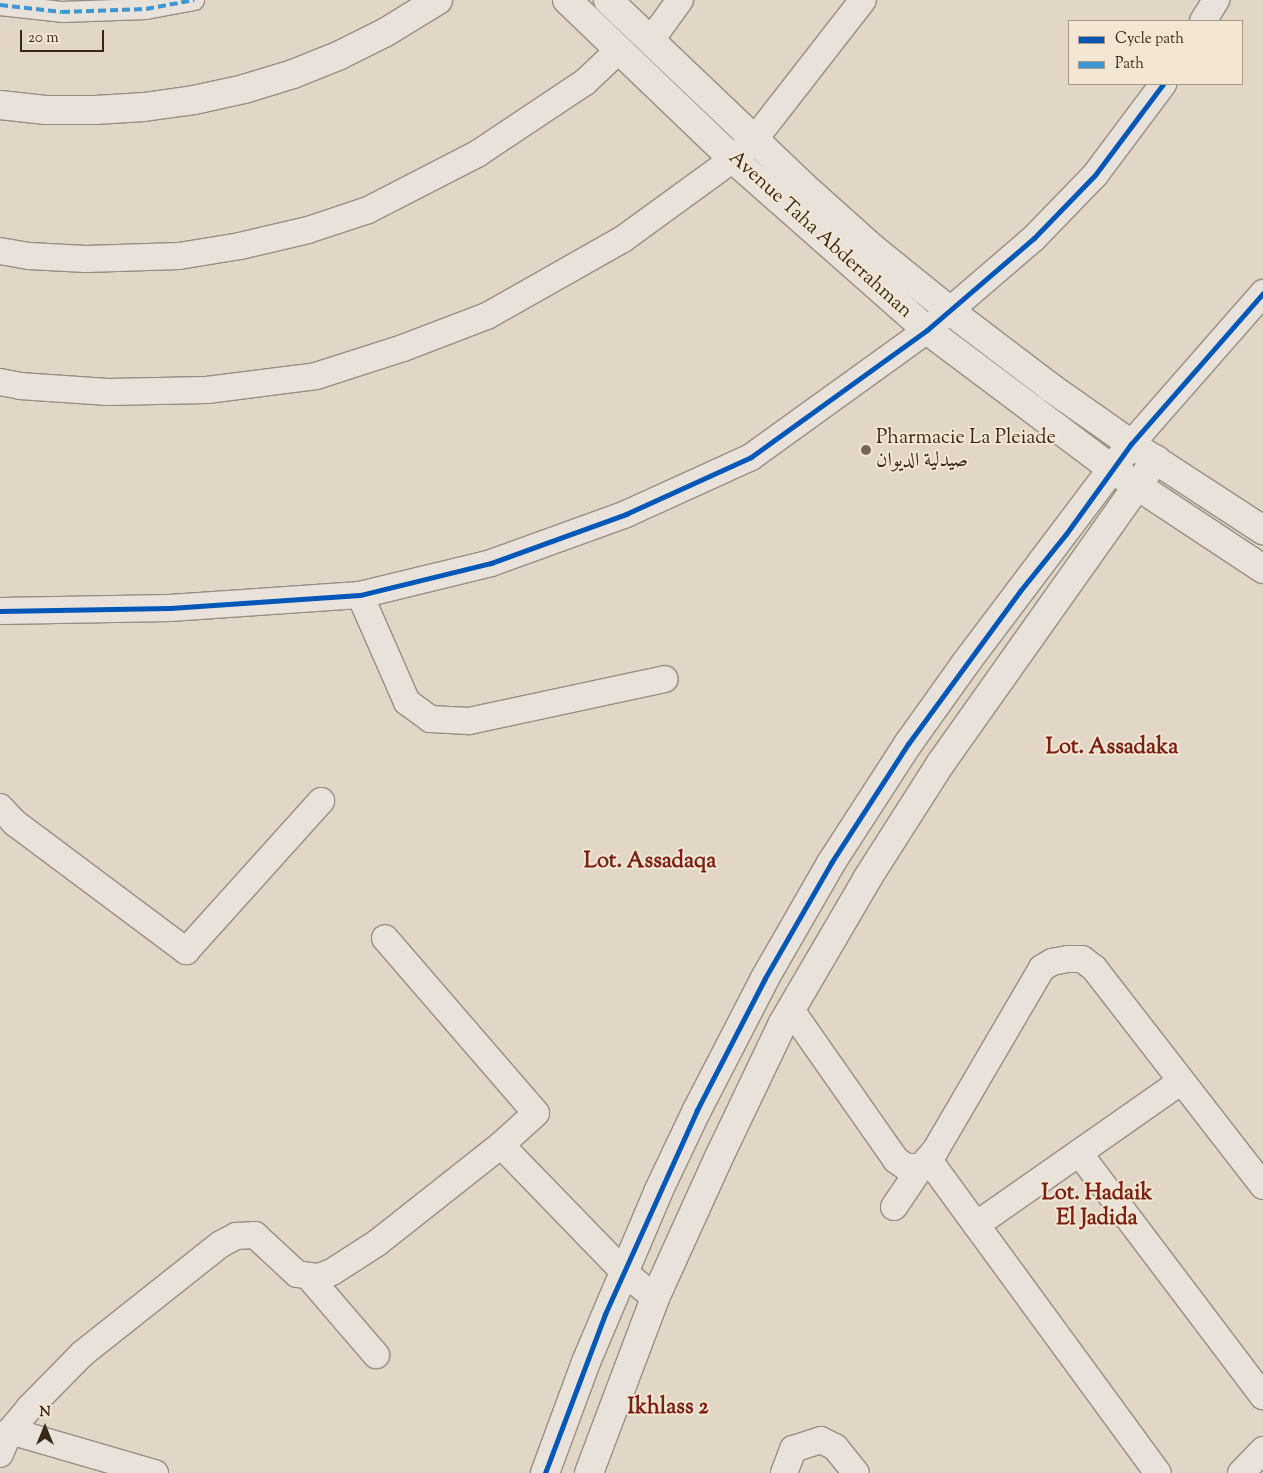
<!DOCTYPE html>
<html>
<head>
<meta charset="utf-8">
<style>
	body { margin:0 }
	#map { position:relative; width:1263px; height:1473px; overflow:hidden; background:#e2d7c7; font-family:"Sorts Mill Goudy",Amiri,serif }
	div>[style] { position:absolute }
	.roads { filter:drop-shadow(1px 0 #978e83) drop-shadow(-1px 0 #978e83) drop-shadow(0 1px #978e83) drop-shadow(0 -1px #978e83) }
	.pedestrian>* { height:20px; margin:-10px; padding:0 10px; transform-origin:10px; border-radius:10px; background:#e8e2da }
	.minor>* { height:26px; margin:-13px; padding:0 13px; transform-origin:13px; border-radius:13px; background:#e8e2da }
	.tertiary>* { height:28px; margin:-14px; padding:0 14px; transform-origin:14px; border-radius:14px; background:#e8e2da }
	.quiet>* { height:4px; margin-top:-2px; transform-origin:0; background:repeating-linear-gradient(90deg,#3e96d4 0 8px,transparent 0 12px) }
	.cycleway>* { height:5px; margin:-2.5px; padding:0 2.5px; transform-origin:2.5px; border-radius:2.5px; background:#0057b8 }
	.dots>* { width:14px; height:14px; translate:-50% -50%; box-sizing:border-box; border:2px solid #f3e6d3; border-radius:50% }
	span { translate:-50% -50%; white-space:nowrap; text-align:center; line-height:1.15; -webkit-text-stroke:4px #f3e6d3; paint-order:stroke }
	.street-label { font-size:20px; color:#382817 }
	.poi-label { font-size:20px; color:#382817 }
	.left { translate:0 -50%; text-align:left }
	.quarter-label { font-size:22px; color:#7a1f14; font-weight:700 }
	.legend { position:absolute; left:1068px; top:20px; width:175px; height:65px; box-sizing:border-box; background:#f3e6d3; border:1px solid #a89a88; margin:0; padding:6px 9px; list-style:none; font-size:15px; color:#382817 }
	.legend li { display:flex; align-items:center; gap:10px; height:25px }
	.legend b { width:25px; border:1px solid #a89a88 }
	.north { position:absolute; left:20px; top:1403px; width:50px; height:50px; -webkit-text-stroke:4px #f3e6d3; paint-order:stroke; rotate:0deg; font-size:14px; font-weight:700; line-height:20px; text-align:center; color:#382817 }
	.north::after { content:''; display:block; margin:auto; width:18px; height:22px; background:#382817; clip-path:polygon(50% 0,100% 100%,50% 72%,0 100%) }
	.scale { position:absolute; left:20px; top:30px; width:84px; height:22px; box-sizing:border-box; border:2px solid #382817; border-top:0; padding-left:6px; font-size:15px; line-height:18px; white-space:nowrap; color:#382817; -webkit-text-stroke:4px #f3e6d3; paint-order:stroke }
</style>
</head>
<body>
<div id="map">
	<div class="roads">
		<div class="pedestrian">
			<div style="left:0;top:5px;width:62px;rotate:6.4deg"></div>
			<div style="left:62px;top:12px;width:84px;rotate:-2deg"></div>
			<div style="left:146px;top:9px;width:49px;rotate:-10.6deg"></div>
		</div>
		<div class="minor">
			<div style="left:1203px;top:21px;width:25px;rotate:-58deg"></div>
			<div style="left:651px;top:40px;width:49px;rotate:-54.1deg"></div>
			<div style="left:0;top:251px;width:29px;rotate:10deg"></div>
			<div style="left:29px;top:256px;width:57px;rotate:3deg"></div>
			<div style="left:86px;top:259px;width:93px;rotate:-1.8deg"></div>
			<div style="left:179px;top:256px;width:62px;rotate:-9.3deg"></div>
			<div style="left:240px;top:246px;width:70px;rotate:-13.2deg"></div>
			<div style="left:308px;top:230px;width:63px;rotate:-18.4deg"></div>
			<div style="left:368px;top:210px;width:123px;rotate:-27.2deg"></div>
			<div style="left:477px;top:154px;width:130px;rotate:-33.7deg"></div>
			<div style="left:585px;top:82px;width:47px;rotate:-43.3deg"></div>
			<div style="left:0;top:382px;width:20px;rotate:11deg"></div>
			<div style="left:20px;top:386px;width:88px;rotate:3.9deg"></div>
			<div style="left:108px;top:392px;width:99px;rotate:-1.2deg"></div>
			<div style="left:207px;top:390px;width:110px;rotate:-7.3deg"></div>
			<div style="left:316px;top:376px;width:91px;rotate:-17.8deg"></div>
			<div style="left:403px;top:348px;width:90px;rotate:-20.9deg"></div>
			<div style="left:487px;top:316px;width:156px;rotate:-29.5deg"></div>
			<div style="left:623px;top:239px;width:136px;rotate:-36deg"></div>
			<div style="left:733px;top:159px;width:28px;rotate:-42deg"></div>
			<div style="left:754px;top:140px;width:177px;rotate:-52.1deg"></div>
			<div style="left:1131px;top:444px;width:201px;rotate:-48.8deg"></div>
			<div style="left:360px;top:595px;width:117px;rotate:66.3deg"></div>
			<div style="left:407px;top:702px;width:29px;rotate:36deg"></div>
			<div style="left:430px;top:719px;width:39px;rotate:3deg"></div>
			<div style="left:469px;top:721px;width:200px;rotate:-12.1deg"></div>
			<div style="left:0;top:611px;width:170px;rotate:-1deg"></div>
			<div style="left:170px;top:608px;width:190px;rotate:-3.9deg"></div>
			<div style="left:360px;top:595px;width:135px;rotate:-13.7deg"></div>
			<div style="left:491px;top:563px;width:144px;rotate:-19.9deg"></div>
			<div style="left:626px;top:514px;width:137px;rotate:-24.5deg"></div>
			<div style="left:751px;top:457px;width:217px;rotate:-35.8deg"></div>
			<div style="left:927px;top:330px;width:141px;rotate:-40.7deg"></div>
			<div style="left:1034px;top:238px;width:88px;rotate:-45.9deg"></div>
			<div style="left:1095px;top:175px;width:114px;rotate:-53.2deg"></div>
			<div style="left:0;top:807px;width:22px;rotate:47deg"></div>
			<div style="left:15px;top:823px;width:214px;rotate:36.8deg"></div>
			<div style="left:186px;top:951px;width:202px;rotate:-48deg"></div>
			<div style="left:791px;top:1010px;width:183px;rotate:55deg"></div>
			<div style="left:896px;top:1160px;width:12px;rotate:35deg"></div>
			<div style="left:906px;top:1167px;width:15px"></div>
			<div style="left:921px;top:1167px;width:21px;rotate:-49deg"></div>
			<div style="left:935px;top:1151px;width:212px;rotate:-59.7deg"></div>
			<div style="left:1042px;top:968px;width:12px;rotate:-31deg"></div>
			<div style="left:1052px;top:962px;width:16px;rotate:-11deg"></div>
			<div style="left:1068px;top:959px;width:14px"></div>
			<div style="left:1082px;top:959px;width:15px;rotate:37deg"></div>
			<div style="left:1094px;top:968px;width:276px;rotate:52.2deg"></div>
			<div style="left:501px;top:1145px;width:177px;rotate:45.9deg"></div>
			<div style="left:624px;top:1272px;width:40px;rotate:40deg"></div>
			<div style="left:1079px;top:1153px;width:305px;rotate:52.9deg"></div>
			<div style="left:928px;top:1159px;width:389px;rotate:53.8deg"></div>
			<div style="left:894px;top:1207px;width:48px;rotate:-56deg"></div>
			<div style="left:976px;top:1225px;width:249px;rotate:-35deg"></div>
			<div style="left:309px;top:1277px;width:103px;rotate:49.3deg"></div>
			<div style="left:10px;top:1431px;width:151px;rotate:16.2deg"></div>
			<div style="left:0;top:1454px;width:25px;rotate:-67deg"></div>
			<div style="left:10px;top:1431px;width:30px;rotate:-50deg"></div>
			<div style="left:29px;top:1408px;width:76px;rotate:-45.5deg"></div>
			<div style="left:82px;top:1354px;width:177px;rotate:-38.4deg"></div>
			<div style="left:221px;top:1244px;width:17px;rotate:-28deg"></div>
			<div style="left:236px;top:1236px;width:19px;rotate:-3deg"></div>
			<div style="left:255px;top:1235px;width:57px;rotate:42.9deg"></div>
			<div style="left:297px;top:1274px;width:22px;rotate:8deg"></div>
			<div style="left:319px;top:1277px;width:14px;rotate:-21deg"></div>
			<div style="left:332px;top:1272px;width:54px;rotate:-32.8deg"></div>
			<div style="left:377px;top:1243px;width:158px;rotate:-38.3deg"></div>
			<div style="left:501px;top:1145px;width:47px;rotate:-42.4deg"></div>
			<div style="left:536px;top:1113px;width:231px;rotate:-130.8deg"></div>
			<div style="left:784px;top:1473px;width:26px;rotate:-69deg"></div>
			<div style="left:793px;top:1449px;width:29px;rotate:-18deg"></div>
			<div style="left:821px;top:1440px;width:16px;rotate:27deg"></div>
			<div style="left:835px;top:1447px;width:33px;rotate:51deg"></div>
			<div style="left:1241px;top:1473px;width:32px;rotate:-46deg"></div>
		</div>
		<div class="tertiary">
			<div style="left:567px;top:0;width:230px;rotate:43.8deg"></div>
			<div style="left:733px;top:159px;width:259px;rotate:41.4deg"></div>
			<div style="left:927px;top:330px;width:231px;rotate:36.9deg"></div>
			<div style="left:1112px;top:469px;width:181px;rotate:33.5deg"></div>
			<div style="left:608px;top:0;width:282px;rotate:43.6deg"></div>
			<div style="left:812px;top:194px;width:79px;rotate:41.9deg"></div>
			<div style="left:871px;top:247px;width:100px;rotate:38.9deg"></div>
			<div style="left:949px;top:310px;width:127px;rotate:37.3deg"></div>
			<div style="left:1050px;top:387px;width:99px;rotate:35.1deg"></div>
			<div style="left:1131px;top:444px;width:158px;rotate:33.1deg"></div>
			<div style="left:0;top:105px;width:46px;rotate:6.2deg"></div>
			<div style="left:46px;top:110px;width:49px"></div>
			<div style="left:95px;top:110px;width:49px;rotate:-3.5deg"></div>
			<div style="left:144px;top:107px;width:50px;rotate:-8deg"></div>
			<div style="left:194px;top:100px;width:51px;rotate:-12.4deg"></div>
			<div style="left:244px;top:89px;width:51px;rotate:-17deg"></div>
			<div style="left:293px;top:74px;width:51px;rotate:-22deg"></div>
			<div style="left:340px;top:55px;width:51px;rotate:-26.6deg"></div>
			<div style="left:386px;top:32px;width:61px;rotate:-31.6deg"></div>
			<div style="left:545px;top:1473px;width:118px;rotate:-69.7deg"></div>
			<div style="left:586px;top:1362px;width:185px;rotate:-67deg"></div>
			<div style="left:658px;top:1192px;width:91px;rotate:-64.6deg"></div>
			<div style="left:697px;top:1110px;width:148px;rotate:-62.7deg"></div>
			<div style="left:765px;top:978px;width:133px;rotate:-60.1deg"></div>
			<div style="left:831px;top:863px;width:142px;rotate:-57.1deg"></div>
			<div style="left:908px;top:744px;width:98px;rotate:-54.5deg"></div>
			<div style="left:965px;top:664px;width:276px;rotate:-53deg"></div>
			<div style="left:589px;top:1473px;width:187px;rotate:-69.3deg"></div>
			<div style="left:655px;top:1298px;width:155px;rotate:-65.6deg"></div>
			<div style="left:719px;top:1157px;width:148px;rotate:-64.5deg"></div>
			<div style="left:783px;top:1023px;width:167px;rotate:-59.7deg"></div>
			<div style="left:867px;top:879px;width:138px;rotate:-57.5deg"></div>
			<div style="left:941px;top:763px;width:372px;rotate:-54.7deg"></div>
		</div>
	</div>
	<div class="quiet">
		<div style="left:0;top:5px;width:62px;rotate:6.4deg"></div>
		<div style="left:62px;top:12px;width:84px;rotate:-2deg"></div>
		<div style="left:146px;top:9px;width:49px;rotate:-10.6deg"></div>
	</div>
	<div class="cycleway">
		<div style="left:0;top:611px;width:170px;rotate:-1deg"></div>
		<div style="left:170px;top:608px;width:190px;rotate:-3.9deg"></div>
		<div style="left:360px;top:595px;width:135px;rotate:-13.7deg"></div>
		<div style="left:491px;top:563px;width:144px;rotate:-19.9deg"></div>
		<div style="left:626px;top:514px;width:137px;rotate:-24.5deg"></div>
		<div style="left:751px;top:457px;width:217px;rotate:-35.8deg"></div>
		<div style="left:927px;top:330px;width:141px;rotate:-40.7deg"></div>
		<div style="left:1034px;top:238px;width:88px;rotate:-45.9deg"></div>
		<div style="left:1095px;top:175px;width:114px;rotate:-53.2deg"></div>
		<div style="left:545px;top:1473px;width:170px;rotate:-69.3deg"></div>
		<div style="left:605px;top:1314px;width:224px;rotate:-65.7deg"></div>
		<div style="left:697px;top:1110px;width:148px;rotate:-62.7deg"></div>
		<div style="left:765px;top:978px;width:133px;rotate:-60.1deg"></div>
		<div style="left:831px;top:863px;width:142px;rotate:-57.1deg"></div>
		<div style="left:908px;top:744px;width:190px;rotate:-53.8deg"></div>
		<div style="left:1020px;top:591px;width:73px;rotate:-51.1deg"></div>
		<div style="left:1066px;top:534px;width:111px;rotate:-54.2deg"></div>
		<div style="left:1131px;top:444px;width:201px;rotate:-48.8deg"></div>
	</div>
	<div class="dots">
		<div style="left:866px;top:450px;background:#746555"></div>
	</div>
	<div class="street-label">
		<span style="left:820px;top:235px;rotate:42deg">Avenue Taha Abderrahman</span>
	</div>
	<div class="poi-label">
		<span class="left" style="left:876px;top:450px">Pharmacie La Pleiade<br>صيدلية الديوان</span>
	</div>
	<div class="quarter-label">
		<span style="left:1112px;top:749px">Lot. Assadaka</span>
		<span style="left:650px;top:863px">Lot. Assadaqa</span>
		<span style="left:1097px;top:1207px">Lot. Hadaik<br>El Jadida</span>
		<span style="left:668px;top:1409px">Ikhlass 2</span>
	</div>
	<ul class="legend">
	<li><b style="height:6px;background:#0057b8"></b>Cycle path</li>
	<li><b style="height:6px;background:#3e96d4"></b>Path</li>
	</ul>
	<div class="north">N</div>
	<div class="scale">20 m</div>
</div>
</body>
</html>
